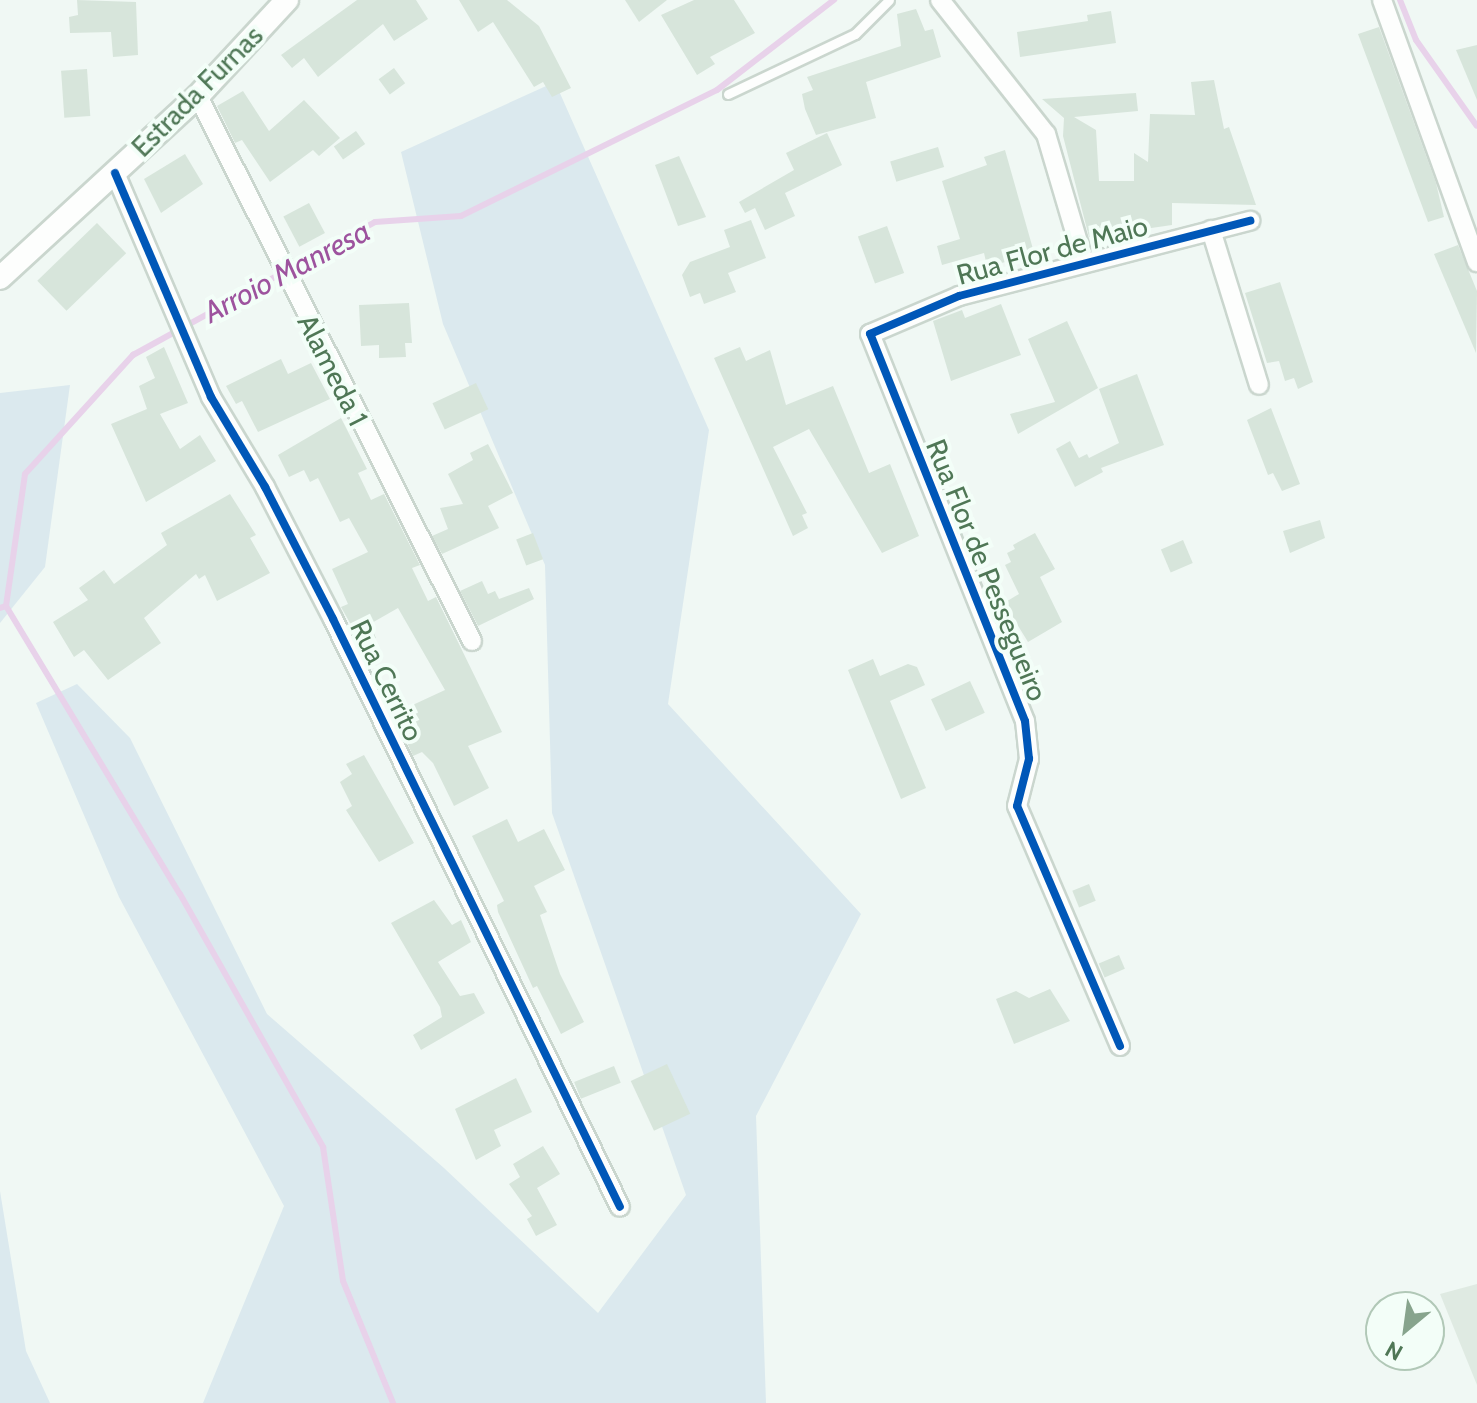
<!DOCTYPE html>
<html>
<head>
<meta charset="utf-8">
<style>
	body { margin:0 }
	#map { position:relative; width:1477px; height:1403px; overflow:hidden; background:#f0f8f4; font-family:Cabin,sans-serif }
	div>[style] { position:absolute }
	.industrial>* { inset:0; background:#dfeae2 }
	.green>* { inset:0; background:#dbe9ee }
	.stream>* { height:6px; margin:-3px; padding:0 3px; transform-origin:3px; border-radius:3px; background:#e8d2ea }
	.building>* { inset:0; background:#d7e5db; transform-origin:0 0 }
	.roads { filter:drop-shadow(2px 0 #cad6ce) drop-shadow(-2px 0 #cad6ce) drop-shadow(0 2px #cad6ce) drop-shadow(0 -2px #cad6ce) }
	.service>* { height:9px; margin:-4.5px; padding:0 4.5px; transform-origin:4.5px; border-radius:4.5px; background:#fdfefd }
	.minor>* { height:18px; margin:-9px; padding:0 9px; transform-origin:9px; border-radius:9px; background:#fdfefd }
	.tertiary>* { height:22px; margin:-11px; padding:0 11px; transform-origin:11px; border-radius:11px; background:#fdfefd }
	.cycleway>* { height:8px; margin:-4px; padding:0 4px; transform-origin:4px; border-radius:4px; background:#0057b8 }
	span { translate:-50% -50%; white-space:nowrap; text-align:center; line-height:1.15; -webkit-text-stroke:8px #f3fef8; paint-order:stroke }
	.street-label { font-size:28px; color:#4f7756 }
	.water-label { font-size:30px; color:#9d539e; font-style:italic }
	.north { position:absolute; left:1365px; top:1291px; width:80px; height:80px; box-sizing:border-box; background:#f3fef8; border:2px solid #b1c8b7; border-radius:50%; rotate:209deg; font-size:22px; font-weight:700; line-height:32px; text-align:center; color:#4f7756 }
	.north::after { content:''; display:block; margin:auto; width:28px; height:36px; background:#87a48d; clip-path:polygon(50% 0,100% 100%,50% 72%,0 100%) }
</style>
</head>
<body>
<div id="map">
	<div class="industrial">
		<div style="clip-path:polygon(1477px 1284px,1477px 1385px,1440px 1294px)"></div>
	</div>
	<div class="green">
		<div style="clip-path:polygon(555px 82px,709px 430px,668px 704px,861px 914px,756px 1116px,766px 1403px,203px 1403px,284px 1206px,119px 897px,36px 703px,77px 684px,130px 738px,267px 1014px,444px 1168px,598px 1313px,686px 1195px,552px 813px,545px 565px,443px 324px,401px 152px)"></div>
		<div style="clip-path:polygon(70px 385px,45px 567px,0 623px,0 393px)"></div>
		<div style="clip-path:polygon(0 1191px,26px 1351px,50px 1403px,0 1403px)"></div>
	</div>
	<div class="stream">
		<div style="left:1400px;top:0;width:43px;rotate:68.2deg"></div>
		<div style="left:1416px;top:40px;width:105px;rotate:54.7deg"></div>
		<div style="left:6px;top:606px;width:336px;rotate:58.9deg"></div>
		<div style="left:180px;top:894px;width:291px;rotate:60.5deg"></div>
		<div style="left:323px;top:1147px;width:135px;rotate:81.5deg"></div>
		<div style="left:343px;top:1281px;width:132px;rotate:67.7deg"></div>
		<div style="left:0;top:608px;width:6px;rotate:-18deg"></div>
		<div style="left:6px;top:606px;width:133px;rotate:-81.8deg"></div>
		<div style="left:25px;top:474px;width:161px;rotate:-47.8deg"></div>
		<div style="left:133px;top:355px;width:276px;rotate:-28.8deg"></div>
		<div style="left:375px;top:222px;width:86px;rotate:-4deg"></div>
		<div style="left:461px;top:216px;width:285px;rotate:-26.2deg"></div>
		<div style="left:717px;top:90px;width:148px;rotate:-37.6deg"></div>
	</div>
	<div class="building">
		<div style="clip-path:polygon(77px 0,136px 2px,138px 55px,113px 57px,111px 32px,70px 33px,69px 17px,78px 15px)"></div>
		<div style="clip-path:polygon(357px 0,416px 0,428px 19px,394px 41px,383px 24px,318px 77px,304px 58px,292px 68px,281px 55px)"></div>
		<div style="clip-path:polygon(459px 0,507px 0,539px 26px,571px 88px,552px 97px,543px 82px,534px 87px,493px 22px,478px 32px)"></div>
		<div style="clip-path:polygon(625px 0,667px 0,639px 22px)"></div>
		<div style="clip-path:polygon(694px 0,734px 0,755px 33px,710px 57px,715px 64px,697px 75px,661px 15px)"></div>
		<div style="clip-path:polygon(916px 9px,925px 31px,933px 29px,941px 57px,866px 82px,876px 118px,816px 135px,805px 109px,802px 94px,813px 90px,807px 77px,901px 46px,897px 14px)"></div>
		<div style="clip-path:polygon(1111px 11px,1116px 43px,1020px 57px,1017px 32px,1088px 21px,1087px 15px)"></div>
		<div style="clip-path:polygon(1379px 27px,1436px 183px,1444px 217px,1428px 222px,1358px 34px)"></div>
		<div style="clip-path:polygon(1477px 45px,1477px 100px,1456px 50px)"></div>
		<div style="left:394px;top:68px;width:19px;height:19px;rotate:54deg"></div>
		<div style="left:87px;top:69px;width:47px;height:26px;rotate:86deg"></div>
		<div style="clip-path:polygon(1214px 80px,1224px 129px,1229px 127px,1256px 205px,1172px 203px,1172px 225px,1089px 237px,1063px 136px,1064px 118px,1042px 99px,1136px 93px,1138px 111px,1074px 117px,1096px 130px,1099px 181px,1134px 181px,1134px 153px,1148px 162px,1150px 114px,1195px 115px,1191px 82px)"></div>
		<div style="clip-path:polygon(243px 91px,269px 131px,304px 100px,340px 138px,319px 156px,313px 150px,270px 182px,242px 140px,235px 143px,217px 106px)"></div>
		<div style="left:356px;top:131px;width:16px;height:27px;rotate:55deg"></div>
		<div style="clip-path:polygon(827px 133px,842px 165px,785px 193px,795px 216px,765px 230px,755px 208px,745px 213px,739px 202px,794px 170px,786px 153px)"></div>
		<div style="left:938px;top:147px;width:21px;height:50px;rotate:73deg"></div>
		<div style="clip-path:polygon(1005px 150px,1033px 249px,1014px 256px,1015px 260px,987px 266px,984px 253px,942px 265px,937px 246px,960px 239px,942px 181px,987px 165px,984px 157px)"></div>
		<div style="clip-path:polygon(185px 154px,203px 184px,161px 213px,144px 179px)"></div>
		<div style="clip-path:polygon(679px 156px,706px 217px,678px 226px,655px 165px)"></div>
		<div style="left:309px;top:203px;width:34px;height:29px;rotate:62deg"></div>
		<div style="clip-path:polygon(751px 220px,766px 258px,728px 273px,736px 292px,704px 304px,700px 293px,690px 297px,682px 275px,690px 262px,730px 247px,724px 230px)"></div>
		<div style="left:97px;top:223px;width:42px;height:83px;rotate:46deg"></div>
		<div style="left:887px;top:226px;width:50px;height:31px;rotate:70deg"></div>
		<div style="clip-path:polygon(1458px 245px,1477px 291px,1476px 353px,1434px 254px)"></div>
		<div style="clip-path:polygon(1280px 282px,1313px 382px,1298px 389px,1294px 378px,1285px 381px,1279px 361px,1267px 363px,1245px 293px)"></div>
		<div style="clip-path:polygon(409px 303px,412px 343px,405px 343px,406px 357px,379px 358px,379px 345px,361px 346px,359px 305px)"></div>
		<div style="clip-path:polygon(1001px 304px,1021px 355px,951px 381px,933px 321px,962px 310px,965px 318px)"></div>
		<div style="clip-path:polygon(1067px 321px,1098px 388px,1018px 434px,1010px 414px,1055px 402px,1028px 339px)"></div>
		<div style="clip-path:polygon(164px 347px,188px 403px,160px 414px,180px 449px,200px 435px,216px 461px,146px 502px,111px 424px,147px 409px,139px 386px,155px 378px,146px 357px)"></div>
		<div style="clip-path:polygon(740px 347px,746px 361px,770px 350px,786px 405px,833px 386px,869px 473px,890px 464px,919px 536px,882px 553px,809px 429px,773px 447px,807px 513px,802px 515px,808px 528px,793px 536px,714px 358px)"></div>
		<div style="clip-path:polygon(281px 359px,288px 374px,311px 363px,330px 399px,258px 432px,242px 401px,236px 404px,226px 386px)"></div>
		<div style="clip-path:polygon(1137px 374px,1164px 445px,1101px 468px,1103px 472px,1075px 487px,1056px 449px,1070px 441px,1079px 458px,1087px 454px,1089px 458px,1119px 443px,1099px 389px)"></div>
		<div style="left:476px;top:383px;width:29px;height:48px;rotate:65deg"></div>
		<div style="clip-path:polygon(1271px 408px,1300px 484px,1282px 491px,1273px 473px,1268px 475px,1247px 420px)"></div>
		<div style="clip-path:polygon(341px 418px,367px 469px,358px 473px,371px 500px,384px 494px,420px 565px,412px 568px,428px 601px,436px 597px,502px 732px,468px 746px,489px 788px,454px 806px,433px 763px,422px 752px,413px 756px,404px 736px,415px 730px,404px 709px,445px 690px,398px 608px,370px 624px,376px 638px,363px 646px,341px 607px,348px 604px,332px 569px,368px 552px,349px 518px,340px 522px,318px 478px,310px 482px,304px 470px,289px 477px,278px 455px)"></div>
		<div style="clip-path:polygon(488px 444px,513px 493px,488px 506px,499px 528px,442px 554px,432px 536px,448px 529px,440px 508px,463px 504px,448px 474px,473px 460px,470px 453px)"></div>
		<div style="clip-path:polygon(230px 494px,256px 535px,250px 538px,270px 573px,217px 601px,205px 575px,199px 579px,196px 574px,144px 618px,161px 643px,108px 680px,84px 650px,74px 657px,53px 622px,88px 600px,79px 588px,104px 570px,114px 584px,167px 545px,161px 533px)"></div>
		<div style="clip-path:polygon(1320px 520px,1325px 538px,1290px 553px,1283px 531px)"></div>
		<div style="left:533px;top:533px;width:28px;height:18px;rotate:69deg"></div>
		<div style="clip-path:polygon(1035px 533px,1055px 569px,1040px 577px,1062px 622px,1028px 642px,1004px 603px,1019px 594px,1005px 565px,1011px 562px,1007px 553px,1015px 549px,1013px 545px)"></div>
		<div style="left:1183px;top:540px;width:25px;height:24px;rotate:67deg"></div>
		<div style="clip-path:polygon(482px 581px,488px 594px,495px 591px,499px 599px,529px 588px,534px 599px,478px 626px,460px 591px)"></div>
		<div style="clip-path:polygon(873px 659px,880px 676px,908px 664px,917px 667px,925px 685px,890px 701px,926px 788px,901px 799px,848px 670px)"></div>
		<div style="left:970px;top:681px;width:35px;height:43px;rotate:65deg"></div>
		<div style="clip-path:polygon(364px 755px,414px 843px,379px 862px,346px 810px,352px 806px,340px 782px,352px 774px,346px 764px)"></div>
		<div style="clip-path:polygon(507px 819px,518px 842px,544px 829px,565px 870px,534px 886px,547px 912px,540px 915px,560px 974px,584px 1022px,561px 1034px,537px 986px,533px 988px,498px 912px,497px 905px,504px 901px,472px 836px)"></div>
		<div style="left:1089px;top:884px;width:18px;height:18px;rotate:68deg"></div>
		<div style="clip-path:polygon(434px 900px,452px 925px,461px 920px,471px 942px,438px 962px,460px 996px,474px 993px,485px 1013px,421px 1050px,413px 1035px,442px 1017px,440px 1007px,391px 923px)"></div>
		<div style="left:1119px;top:955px;width:15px;height:22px;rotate:67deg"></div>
		<div style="clip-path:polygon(1050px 989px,1070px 1021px,1014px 1044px,996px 999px,1016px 991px,1029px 998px)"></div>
		<div style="left:667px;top:1064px;width:55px;height:40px;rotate:65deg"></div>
		<div style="left:614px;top:1066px;width:18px;height:43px;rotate:68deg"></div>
		<div style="clip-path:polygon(516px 1078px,532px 1112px,494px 1130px,501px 1146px,476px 1160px,455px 1109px)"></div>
		<div style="clip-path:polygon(543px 1146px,560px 1174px,537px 1188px,557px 1225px,536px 1236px,527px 1219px,532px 1216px,509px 1184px,520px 1177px,513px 1164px)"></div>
	</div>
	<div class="roads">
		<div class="service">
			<div style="left:728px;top:94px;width:140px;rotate:-25.3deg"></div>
			<div style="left:855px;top:34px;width:48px;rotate:-45deg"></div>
		</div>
		<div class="minor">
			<div style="left:940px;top:0;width:171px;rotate:51.7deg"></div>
			<div style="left:1046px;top:134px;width:134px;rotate:73.5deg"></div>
			<div style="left:1382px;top:0;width:279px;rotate:70.1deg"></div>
			<div style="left:198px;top:96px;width:610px;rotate:63.31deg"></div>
			<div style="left:115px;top:173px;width:244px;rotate:66.8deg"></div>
			<div style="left:211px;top:397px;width:105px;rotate:59deg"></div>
			<div style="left:265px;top:487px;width:148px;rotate:62.7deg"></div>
			<div style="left:333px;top:619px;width:654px;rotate:63.98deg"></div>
			<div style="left:1211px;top:230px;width:162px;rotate:72.8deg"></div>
			<div style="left:1120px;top:1046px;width:261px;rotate:-113.2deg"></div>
			<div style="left:1017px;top:806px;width:49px;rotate:-75.7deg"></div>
			<div style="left:1029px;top:759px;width:38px;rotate:-96deg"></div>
			<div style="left:1025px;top:721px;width:417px;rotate:-111.8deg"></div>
			<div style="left:870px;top:334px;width:97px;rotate:-23.1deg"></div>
			<div style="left:959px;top:296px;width:301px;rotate:-14.5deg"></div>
		</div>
		<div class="tertiary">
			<div style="left:0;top:278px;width:269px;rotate:-42.6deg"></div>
			<div style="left:198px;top:96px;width:131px;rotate:-47.2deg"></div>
		</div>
	</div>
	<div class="cycleway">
		<div style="left:115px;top:173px;width:244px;rotate:66.8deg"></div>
		<div style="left:211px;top:397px;width:105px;rotate:59deg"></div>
		<div style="left:265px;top:487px;width:148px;rotate:62.7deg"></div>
		<div style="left:333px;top:619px;width:654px;rotate:63.98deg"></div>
		<div style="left:1120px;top:1046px;width:261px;rotate:-113.2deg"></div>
		<div style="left:1017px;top:806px;width:49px;rotate:-75.7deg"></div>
		<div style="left:1029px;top:759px;width:38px;rotate:-96deg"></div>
		<div style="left:1025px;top:721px;width:417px;rotate:-111.8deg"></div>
		<div style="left:870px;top:334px;width:97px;rotate:-23.1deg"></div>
		<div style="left:959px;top:296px;width:301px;rotate:-14.5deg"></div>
	</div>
	<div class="street-label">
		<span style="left:197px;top:91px;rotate:-45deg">Estrada Furnas</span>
		<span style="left:1052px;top:250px;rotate:-15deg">Rua Flor de Maio</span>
		<span style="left:333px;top:370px;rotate:63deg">Alameda 1</span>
		<span style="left:987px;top:570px;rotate:68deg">Rua Flor de Pessegueiro</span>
		<span style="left:387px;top:680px;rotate:64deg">Rua Cerrito</span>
	</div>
	<div class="water-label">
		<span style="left:287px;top:272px;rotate:-28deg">Arroio Manresa</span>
	</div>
	<div class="north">N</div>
</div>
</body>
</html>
